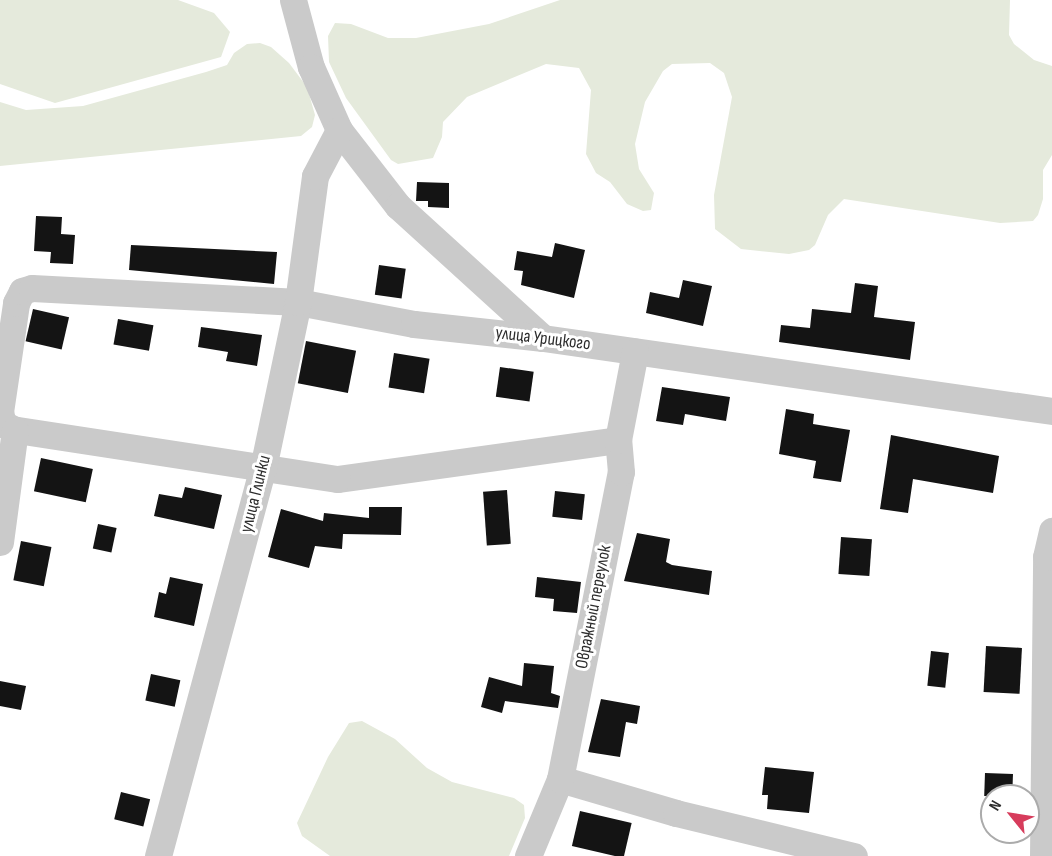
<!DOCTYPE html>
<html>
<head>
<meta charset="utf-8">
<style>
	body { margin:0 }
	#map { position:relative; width:1052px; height:856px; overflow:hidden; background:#fff; font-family:"Sofia Sans Condensed",sans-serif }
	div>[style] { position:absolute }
	.green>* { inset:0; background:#e5eadc }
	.building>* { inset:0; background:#141414; transform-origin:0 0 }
	.minor>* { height:27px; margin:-13.5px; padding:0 13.5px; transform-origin:13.5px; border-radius:13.5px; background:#cacaca }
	span { translate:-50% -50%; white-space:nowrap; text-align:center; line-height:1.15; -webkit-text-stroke:6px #fff; paint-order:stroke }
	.street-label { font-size:18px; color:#2d2d2d }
	.north { position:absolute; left:980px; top:784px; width:60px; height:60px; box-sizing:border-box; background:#fff; border:2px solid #ababab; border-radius:50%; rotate:300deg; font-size:16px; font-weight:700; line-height:24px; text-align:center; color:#2d2d2d }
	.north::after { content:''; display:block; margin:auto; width:21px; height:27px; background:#d73c5c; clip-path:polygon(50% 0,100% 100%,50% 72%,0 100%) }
</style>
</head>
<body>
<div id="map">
	<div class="green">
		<div style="clip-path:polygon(0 0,178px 0,214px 13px,230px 32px,221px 57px,55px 103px,0 84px)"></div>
		<div style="clip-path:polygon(560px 0,1010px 0,1009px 35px,1014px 44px,1034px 60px,1052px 66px,1052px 155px,1043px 170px,1043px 199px,1038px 215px,1033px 221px,1000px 223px,844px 199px,828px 215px,815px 245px,809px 250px,789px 254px,741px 249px,715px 229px,714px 195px,732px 97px,724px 73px,710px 63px,672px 64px,663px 71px,645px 102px,635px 144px,639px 169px,654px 193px,651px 210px,643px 211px,627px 204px,610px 182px,596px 173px,586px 154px,591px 90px,579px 68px,546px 64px,467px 97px,443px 122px,442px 137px,433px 158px,398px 164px,391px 160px,346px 98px,329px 62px,328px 36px,335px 23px,351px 24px,388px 38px,416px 38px,489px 24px)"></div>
		<div style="clip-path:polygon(260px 43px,271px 47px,289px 63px,307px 87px,315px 115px,312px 127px,301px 136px,0 166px,0 102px,26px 110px,83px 106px,206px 72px,227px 65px,234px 53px,247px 44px)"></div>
		<div style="clip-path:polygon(362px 721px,395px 739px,427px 768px,452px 782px,514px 798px,524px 805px,525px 818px,509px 856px,330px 856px,302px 836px,297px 823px,328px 757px,349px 723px)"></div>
	</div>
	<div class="building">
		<div style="clip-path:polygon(417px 182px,449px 183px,449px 208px,428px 207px,428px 201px,416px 201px)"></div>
		<div style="clip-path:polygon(36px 216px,62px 217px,61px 234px,75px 235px,73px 264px,50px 263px,51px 252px,34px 251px)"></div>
		<div style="clip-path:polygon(555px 243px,585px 250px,574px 298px,521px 285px,523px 271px,514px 270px,517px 251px,552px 257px)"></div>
		<div style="clip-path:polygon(131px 245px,277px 252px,274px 284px,129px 270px)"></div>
		<div style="left:379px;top:265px;width:27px;height:30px;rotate:8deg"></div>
		<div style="clip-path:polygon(683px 280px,712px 286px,703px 326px,646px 313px,650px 292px,679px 298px)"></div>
		<div style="clip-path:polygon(855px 283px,878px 286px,874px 317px,915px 322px,910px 360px,779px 342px,781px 325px,810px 328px,812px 309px,851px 313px)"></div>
		<div style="left:33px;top:309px;width:37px;height:33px;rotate:13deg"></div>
		<div style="left:118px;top:319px;width:36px;height:26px;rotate:10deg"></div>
		<div style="clip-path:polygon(201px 327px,262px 335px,257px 366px,226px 361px,228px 352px,198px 347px)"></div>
		<div style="left:306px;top:341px;width:51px;height:43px;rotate:11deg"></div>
		<div style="left:394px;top:353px;width:36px;height:35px;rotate:9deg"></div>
		<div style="left:500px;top:367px;width:34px;height:30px;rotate:8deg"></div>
		<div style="clip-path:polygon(662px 387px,730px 397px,726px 421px,685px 414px,683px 425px,656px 421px)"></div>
		<div style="clip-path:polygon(786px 409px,814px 414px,813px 424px,850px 430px,841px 482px,813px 478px,816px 461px,779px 454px)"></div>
		<div style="clip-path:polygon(891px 435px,999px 456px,993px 493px,913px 479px,908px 513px,880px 509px)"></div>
		<div style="left:41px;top:458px;width:53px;height:34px;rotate:12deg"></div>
		<div style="clip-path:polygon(185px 487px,222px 495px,214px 529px,154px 516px,159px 494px,182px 498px)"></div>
		<div style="left:507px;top:490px;width:54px;height:24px;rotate:86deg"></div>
		<div style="left:555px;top:491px;width:30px;height:26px;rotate:6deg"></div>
		<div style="clip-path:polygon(369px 507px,402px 507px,401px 535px,343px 534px,342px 549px,315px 546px,309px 568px,268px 557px,281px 509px,323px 521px,324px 513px,369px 518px)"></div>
		<div style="left:98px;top:524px;width:19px;height:25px;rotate:12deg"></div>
		<div style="clip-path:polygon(637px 533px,670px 539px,666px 562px,672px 565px,712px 571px,709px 595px,624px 581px)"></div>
		<div style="left:841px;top:537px;width:31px;height:37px;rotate:4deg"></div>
		<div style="left:21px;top:541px;width:31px;height:40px;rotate:11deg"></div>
		<div style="clip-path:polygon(170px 577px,203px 584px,194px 626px,154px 617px,159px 592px,166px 594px)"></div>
		<div style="clip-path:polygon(537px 577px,581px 582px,577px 613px,553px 611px,554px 599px,535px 597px)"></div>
		<div style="left:986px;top:646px;width:36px;height:46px;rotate:3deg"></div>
		<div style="left:931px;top:651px;width:18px;height:35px;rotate:6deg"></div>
		<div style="clip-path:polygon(524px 663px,554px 666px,551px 693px,560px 696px,558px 708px,505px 701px,502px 713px,481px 707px,489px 677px,522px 686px)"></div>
		<div style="left:151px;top:674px;width:30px;height:27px;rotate:12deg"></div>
		<div style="clip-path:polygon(0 681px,26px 686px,21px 710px,0 706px)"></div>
		<div style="clip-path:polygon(601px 699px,640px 706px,637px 724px,626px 722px,620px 757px,588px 752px)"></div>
		<div style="clip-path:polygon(765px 767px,814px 772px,809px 813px,767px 809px,768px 795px,762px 795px)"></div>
		<div style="left:985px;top:773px;width:28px;height:23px;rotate:2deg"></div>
		<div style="left:121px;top:792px;width:30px;height:28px;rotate:14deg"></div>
		<div style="left:580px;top:811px;width:53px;height:36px;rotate:13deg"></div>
	</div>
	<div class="minor">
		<div style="left:293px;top:0;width:69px;rotate:75deg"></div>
		<div style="left:311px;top:67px;width:69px;rotate:66deg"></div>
		<div style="left:339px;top:130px;width:96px;rotate:52.2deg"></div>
		<div style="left:398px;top:206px;width:196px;rotate:42.3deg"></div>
		<div style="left:618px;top:440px;width:284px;rotate:172.1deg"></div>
		<div style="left:337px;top:479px;width:326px;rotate:-171.3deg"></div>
		<div style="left:15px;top:430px;width:13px;rotate:-153deg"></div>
		<div style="left:3px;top:424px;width:12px;rotate:-104deg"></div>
		<div style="left:0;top:412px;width:110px;rotate:-81.6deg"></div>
		<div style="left:16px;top:303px;width:13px;rotate:-63deg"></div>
		<div style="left:22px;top:291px;width:10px;rotate:-17deg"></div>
		<div style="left:32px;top:288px;width:266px;rotate:3deg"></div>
		<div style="left:298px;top:302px;width:118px;rotate:10.7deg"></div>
		<div style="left:414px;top:324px;width:130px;rotate:6.2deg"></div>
		<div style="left:543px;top:338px;width:514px;rotate:8.16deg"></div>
		<div style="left:0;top:542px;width:113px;rotate:-82.4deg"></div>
		<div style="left:560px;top:779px;width:121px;rotate:16.3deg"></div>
		<div style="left:676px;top:813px;width:183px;rotate:13.6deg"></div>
		<div style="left:158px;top:856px;width:402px;rotate:-74.9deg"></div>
		<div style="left:263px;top:468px;width:170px;rotate:-78.1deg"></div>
		<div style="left:298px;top:302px;width:127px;rotate:-82.3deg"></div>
		<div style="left:315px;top:176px;width:52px;rotate:-62.4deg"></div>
		<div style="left:528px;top:856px;width:83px;rotate:-67.4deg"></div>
		<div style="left:560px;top:779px;width:313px;rotate:-78.8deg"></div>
		<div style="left:621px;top:472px;width:32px;rotate:-95deg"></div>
		<div style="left:618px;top:440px;width:90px;rotate:-79.1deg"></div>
		<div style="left:1043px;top:856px;width:299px;rotate:-89.4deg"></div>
		<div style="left:1046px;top:557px;width:27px;rotate:-77deg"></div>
	</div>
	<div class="street-label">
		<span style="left:543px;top:339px;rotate:7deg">улица Урицкого</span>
		<span style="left:256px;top:494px;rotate:-76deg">улица Глинки</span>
		<span style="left:594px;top:607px;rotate:-79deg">Овражный переулок</span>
	</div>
	<div class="north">N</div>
</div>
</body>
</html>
